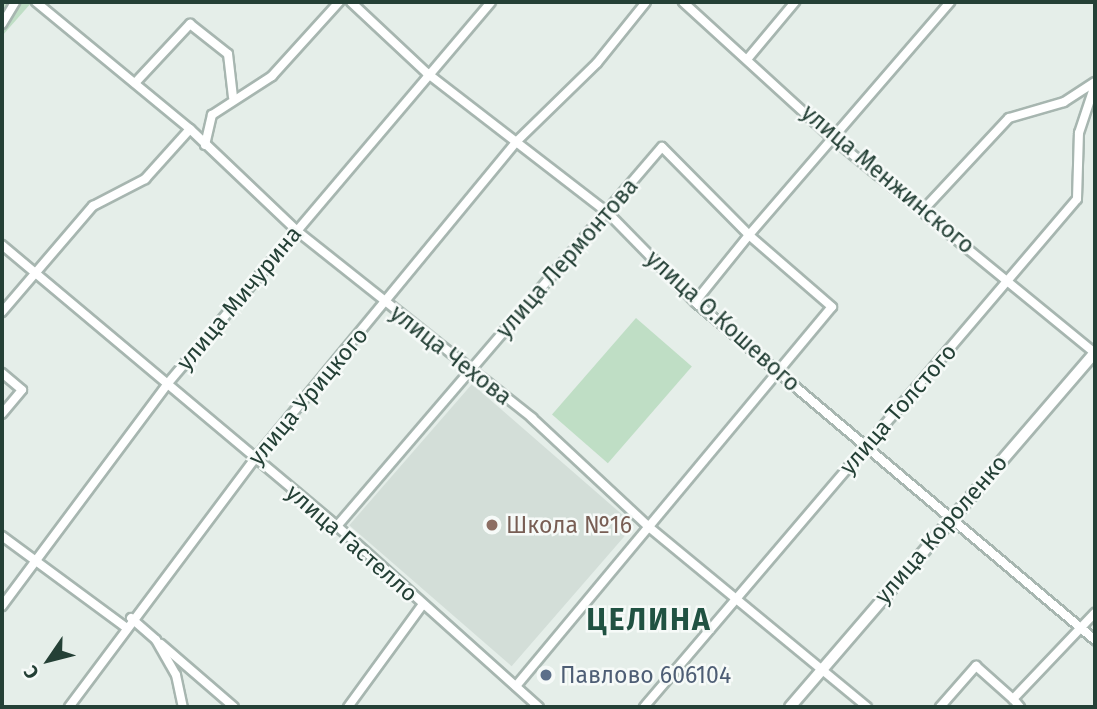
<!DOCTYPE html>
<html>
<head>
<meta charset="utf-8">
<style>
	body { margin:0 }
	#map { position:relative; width:1097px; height:709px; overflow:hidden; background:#e5eee9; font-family:"Fira Sans",sans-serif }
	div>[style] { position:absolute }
	.built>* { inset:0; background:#d3ded8; transform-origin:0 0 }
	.green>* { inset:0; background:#bfdec5; transform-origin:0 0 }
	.roads { filter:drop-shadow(2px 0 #a7b6b0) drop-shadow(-2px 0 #a7b6b0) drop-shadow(0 2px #a7b6b0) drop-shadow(0 -2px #a7b6b0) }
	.street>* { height:8px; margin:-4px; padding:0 4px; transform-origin:4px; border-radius:4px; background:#fff }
	.secondary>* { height:10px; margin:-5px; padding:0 5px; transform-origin:5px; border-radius:5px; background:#fff }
	.dots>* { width:19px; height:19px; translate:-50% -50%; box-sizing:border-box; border:4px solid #f6faf8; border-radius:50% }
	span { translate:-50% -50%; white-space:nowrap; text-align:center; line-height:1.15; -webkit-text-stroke:5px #f6faf8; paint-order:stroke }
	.street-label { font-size:23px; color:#244036 }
	.education-label { font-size:23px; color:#785e54 }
	.left { translate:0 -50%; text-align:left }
	.service-label { font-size:23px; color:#4e5e75 }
	.district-label { font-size:30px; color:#205242; font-weight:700; letter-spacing:2px }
	.frame { position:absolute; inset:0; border:4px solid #244036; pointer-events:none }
	.north { position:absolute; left:14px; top:625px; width:70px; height:70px; -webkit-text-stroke:5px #f6faf8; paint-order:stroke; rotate:235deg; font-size:19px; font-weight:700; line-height:28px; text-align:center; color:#244036 }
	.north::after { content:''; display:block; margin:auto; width:24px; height:32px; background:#244036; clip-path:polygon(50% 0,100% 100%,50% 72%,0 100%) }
</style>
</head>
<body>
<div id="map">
	<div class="built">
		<div style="left:472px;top:384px;width:215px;height:187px;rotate:41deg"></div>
	</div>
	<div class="green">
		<div style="clip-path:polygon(2px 2px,32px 2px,2px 36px)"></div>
		<div style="left:636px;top:318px;width:74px;height:128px;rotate:41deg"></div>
	</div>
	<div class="roads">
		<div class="street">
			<div style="left:36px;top:2px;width:200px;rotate:39.5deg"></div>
			<div style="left:190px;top:129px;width:146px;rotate:43.6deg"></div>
			<div style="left:296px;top:230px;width:302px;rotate:38.5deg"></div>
			<div style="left:532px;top:418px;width:161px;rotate:43deg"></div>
			<div style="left:650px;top:528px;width:281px;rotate:39.5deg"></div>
			<div style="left:351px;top:2px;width:104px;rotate:43.1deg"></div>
			<div style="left:427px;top:73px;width:227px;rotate:37.7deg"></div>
			<div style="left:607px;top:212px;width:126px;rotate:45.6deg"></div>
			<div style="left:695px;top:302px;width:524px;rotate:40.2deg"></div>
			<div style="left:683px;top:2px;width:200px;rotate:42.4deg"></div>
			<div style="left:831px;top:137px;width:341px;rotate:39.3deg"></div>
			<div style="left:2px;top:24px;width:26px;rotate:-59deg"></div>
			<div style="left:749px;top:57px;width:72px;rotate:-50.1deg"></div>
			<div style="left:135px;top:83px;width:81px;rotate:-47deg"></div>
			<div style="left:190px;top:24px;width:48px;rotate:38.3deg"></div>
			<div style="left:228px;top:54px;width:43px;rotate:83.4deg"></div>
			<div style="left:205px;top:145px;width:31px;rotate:-77deg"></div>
			<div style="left:212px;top:115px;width:72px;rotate:-33deg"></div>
			<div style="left:272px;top:76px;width:100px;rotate:-47.8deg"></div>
			<div style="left:925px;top:208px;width:123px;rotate:-47deg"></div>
			<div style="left:1009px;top:118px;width:57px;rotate:-16.2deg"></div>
			<div style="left:1064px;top:102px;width:37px;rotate:-33deg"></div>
			<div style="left:2px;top:245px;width:437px;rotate:40deg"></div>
			<div style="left:337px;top:526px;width:271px;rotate:41.9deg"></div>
			<div style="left:2px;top:312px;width:140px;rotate:-49.4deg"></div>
			<div style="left:93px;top:206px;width:59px;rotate:-27.4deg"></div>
			<div style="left:145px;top:179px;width:67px;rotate:-48deg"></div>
			<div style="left:2px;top:373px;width:26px;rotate:40deg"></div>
			<div style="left:22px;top:390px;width:31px;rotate:130deg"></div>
			<div style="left:337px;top:526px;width:499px;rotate:-49.4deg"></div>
			<div style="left:662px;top:147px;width:124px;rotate:45.3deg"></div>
			<div style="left:749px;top:235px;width:86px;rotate:128.9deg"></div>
			<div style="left:2px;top:536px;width:152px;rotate:36.4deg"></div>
			<div style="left:2px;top:606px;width:278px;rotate:-53.3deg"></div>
			<div style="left:168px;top:383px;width:499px;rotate:-49.7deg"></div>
			<div style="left:131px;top:618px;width:33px;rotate:41deg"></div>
			<div style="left:156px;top:640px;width:40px;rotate:60.3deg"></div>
			<div style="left:176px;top:675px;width:33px;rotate:78deg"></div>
			<div style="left:161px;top:644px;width:96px;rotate:40.8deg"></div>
			<div style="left:516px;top:686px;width:493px;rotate:-50.2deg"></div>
			<div style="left:832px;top:307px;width:110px;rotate:-139.1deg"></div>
			<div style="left:749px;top:235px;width:308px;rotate:-49.2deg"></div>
			<div style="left:69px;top:707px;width:309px;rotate:-53.2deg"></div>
			<div style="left:254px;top:460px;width:412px;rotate:-50.5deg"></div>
			<div style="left:516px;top:142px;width:113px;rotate:-44.3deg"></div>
			<div style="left:597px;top:63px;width:78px;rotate:-51.2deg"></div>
			<div style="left:348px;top:707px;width:127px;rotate:-53.9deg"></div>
			<div style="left:644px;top:707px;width:667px;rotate:-49.56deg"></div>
			<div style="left:1077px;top:199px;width:66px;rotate:-88.3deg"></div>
			<div style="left:1079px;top:133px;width:51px;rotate:-71.6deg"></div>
			<div style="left:940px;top:707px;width:55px;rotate:-48.7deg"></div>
			<div style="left:976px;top:666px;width:50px;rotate:41.7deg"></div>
			<div style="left:1020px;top:707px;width:11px;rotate:-131deg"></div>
			<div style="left:1013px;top:699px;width:119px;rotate:-46.4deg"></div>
		</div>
		<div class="secondary">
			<div style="left:790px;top:707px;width:467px;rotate:-49.3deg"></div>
		</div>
	</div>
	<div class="dots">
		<div style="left:492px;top:525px;background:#8d6e63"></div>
		<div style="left:546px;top:675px;background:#5c6f8a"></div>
	</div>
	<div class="street-label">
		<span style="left:888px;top:179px;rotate:40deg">улица Менжинского</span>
		<span style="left:567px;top:258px;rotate:-49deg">улица Лермонтова</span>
		<span style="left:239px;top:298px;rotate:-50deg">улица Мичурина</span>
		<span style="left:723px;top:321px;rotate:42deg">улица О.Кошевого</span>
		<span style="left:451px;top:355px;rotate:38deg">улица Чехова</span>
		<span style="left:308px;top:396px;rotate:-50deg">улица Урицкого</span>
		<span style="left:898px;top:409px;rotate:-49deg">улица Толстого</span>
		<span style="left:941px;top:529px;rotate:-49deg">улица Короленко</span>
		<span style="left:352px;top:543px;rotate:41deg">улица Гастелло</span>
	</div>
	<div class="education-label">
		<span class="left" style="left:506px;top:525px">Школа №16</span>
	</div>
	<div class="service-label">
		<span class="left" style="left:560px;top:675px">Павлово 606104</span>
	</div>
	<div class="district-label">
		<span style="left:649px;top:620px">ЦЕЛИНА</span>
	</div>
	<div class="frame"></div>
	<div class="north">С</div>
</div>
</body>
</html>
